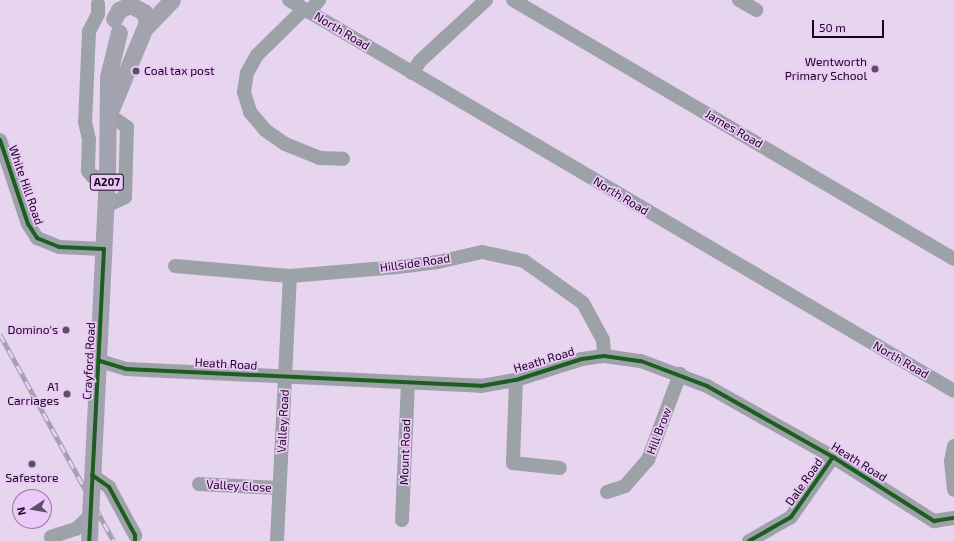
<!DOCTYPE html>
<html>
<head>
<meta charset="utf-8">
<style>
	body { margin:0 }
	#map { position:relative; width:954px; height:541px; overflow:hidden; background:#e7d4ee; font-family:"Exo 2",sans-serif }
	div>[style] { position:absolute }
	.minor>* { height:14px; margin:-7px; padding:0 7px; transform-origin:7px; border-radius:7px; background:#9da2a9 }
	.major>* { height:17px; margin:-8.5px; padding:0 8.5px; transform-origin:8.5px; border-radius:8.5px; background:#a3a3af }
	.rail>* { height:4.5px; margin-top:-2.25px; transform-origin:0; background:repeating-linear-gradient(90deg,#edc9f9 0 9px,#a19ea9 0 18px); box-sizing:border-box; border-block:1px solid #a19ea9 }
	.major-bridge>* { height:17px; margin:-8.5px; padding:0 8.5px; transform-origin:8.5px; border-radius:8.5px; background:#a3a3af }
	.cycleway>* { height:4px; margin:-2px; padding:0 2px; transform-origin:2px; border-radius:2px; background:#1b5e20 }
	.dots>* { width:11px; height:11px; translate:-50% -50%; box-sizing:border-box; border:2px solid #edc9f9; border-radius:50% }
	span { translate:-50% -50%; white-space:nowrap; text-align:center; line-height:1.15; -webkit-text-stroke:3.5px #edc9f9; paint-order:stroke }
	.shield-label span { padding:1px 3px; background:#edc9f9; border:1px solid; border-radius:3px; -webkit-text-stroke-width:0 }
	.shield-label { font-size:11px; color:#15061a; font-weight:700 }
	.street-label { font-size:12px; color:#15061a }
	.poi-label { font-size:12px; color:#15061a }
	.right { translate:-100% -50%; text-align:right }
	.left { translate:0 -50%; text-align:left }
	.north { position:absolute; left:12px; top:489px; width:40px; height:40px; box-sizing:border-box; background:#edc9f9; border:1px solid #977ba0; border-radius:50%; rotate:258deg; font-size:11px; font-weight:700; line-height:16px; text-align:center; color:#15061a }
	.north::after { content:''; display:block; margin:auto; width:14px; height:18px; background:#5e4e64; clip-path:polygon(50% 0,100% 100%,50% 72%,0 100%) }
	.scale { position:absolute; left:812px; top:20px; width:72px; height:18px; box-sizing:border-box; border:2px solid #15061a; border-top:0; padding-left:5px; font-size:12px; line-height:14px; white-space:nowrap; color:#15061a; -webkit-text-stroke:3px #edc9f9; paint-order:stroke }
</style>
</head>
<body>
<div id="map">
	<div class="minor">
		<div style="left:289px;top:0;width:771px;rotate:30.45deg"></div>
		<div style="left:513px;top:0;width:511px;rotate:30.43deg"></div>
		<div style="left:739px;top:0;width:20px;rotate:30deg"></div>
		<div style="left:98px;top:4px;width:10px;rotate:90deg"></div>
		<div style="left:98px;top:14px;width:20px;rotate:117deg"></div>
		<div style="left:89px;top:32px;width:90px;rotate:92.5deg"></div>
		<div style="left:85px;top:122px;width:18px;rotate:77deg"></div>
		<div style="left:89px;top:140px;width:31px;rotate:92deg"></div>
		<div style="left:88px;top:171px;width:6px;rotate:51deg"></div>
		<div style="left:92px;top:176px;width:15px;rotate:11deg"></div>
		<div style="left:304px;top:9px;width:66px;rotate:135.6deg"></div>
		<div style="left:257px;top:55px;width:21px;rotate:119deg"></div>
		<div style="left:247px;top:73px;width:19px;rotate:99deg"></div>
		<div style="left:244px;top:92px;width:21px;rotate:73deg"></div>
		<div style="left:250px;top:112px;width:23px;rotate:50deg"></div>
		<div style="left:265px;top:130px;width:24px;rotate:35deg"></div>
		<div style="left:285px;top:144px;width:37px;rotate:22deg"></div>
		<div style="left:319px;top:158px;width:24px;rotate:2deg"></div>
		<div style="left:309px;top:12px;width:16px;rotate:-50deg"></div>
		<div style="left:412px;top:73px;width:14px;rotate:-56deg"></div>
		<div style="left:420px;top:61px;width:90px;rotate:-42.7deg"></div>
		<div style="left:0;top:140px;width:89px;rotate:71.6deg"></div>
		<div style="left:28px;top:224px;width:17px;rotate:57deg"></div>
		<div style="left:37px;top:238px;width:24px;rotate:22deg"></div>
		<div style="left:59px;top:247px;width:45px;rotate:2.5deg"></div>
		<div style="left:106px;top:206px;width:21px;rotate:-25deg"></div>
		<div style="left:125px;top:197px;width:70px;rotate:-88.4deg"></div>
		<div style="left:127px;top:127px;width:22px;rotate:-146deg"></div>
		<div style="left:175px;top:266px;width:115px;rotate:5deg"></div>
		<div style="left:290px;top:276px;width:108px;rotate:-4.8deg"></div>
		<div style="left:398px;top:267px;width:40px;rotate:-7.1deg"></div>
		<div style="left:438px;top:262px;width:45px;rotate:-12.8deg"></div>
		<div style="left:482px;top:252px;width:43px;rotate:12.1deg"></div>
		<div style="left:524px;top:261px;width:72px;rotate:35.4deg"></div>
		<div style="left:583px;top:303px;width:42px;rotate:61.6deg"></div>
		<div style="left:603px;top:340px;width:16px;rotate:86deg"></div>
		<div style="left:100px;top:361px;width:27px;rotate:17deg"></div>
		<div style="left:126px;top:369px;width:355px;rotate:2.7deg"></div>
		<div style="left:481px;top:386px;width:36px;rotate:-10deg"></div>
		<div style="left:516px;top:380px;width:69px;rotate:-17.7deg"></div>
		<div style="left:582px;top:359px;width:22px;rotate:-8deg"></div>
		<div style="left:604px;top:356px;width:37px;rotate:8deg"></div>
		<div style="left:641px;top:361px;width:71px;rotate:20.7deg"></div>
		<div style="left:707px;top:386px;width:145px;rotate:29.4deg"></div>
		<div style="left:833px;top:457px;width:120px;rotate:32.4deg"></div>
		<div style="left:934px;top:521px;width:20px;rotate:-9deg"></div>
		<div style="left:516px;top:380px;width:83px;rotate:92.1deg"></div>
		<div style="left:513px;top:463px;width:47px;rotate:6.1deg"></div>
		<div style="left:954px;top:446px;width:15px;rotate:101deg"></div>
		<div style="left:951px;top:461px;width:29px;rotate:84deg"></div>
		<div style="left:92px;top:475px;width:21px;rotate:35deg"></div>
		<div style="left:109px;top:487px;width:55px;rotate:61.6deg"></div>
		<div style="left:199px;top:484px;width:80px;rotate:2.9deg"></div>
		<div style="left:607px;top:492px;width:19px;rotate:-18deg"></div>
		<div style="left:625px;top:486px;width:35px;rotate:-49deg"></div>
		<div style="left:648px;top:460px;width:92px;rotate:-69.6deg"></div>
		<div style="left:402px;top:520px;width:137px;rotate:-87.5deg"></div>
		<div style="left:51px;top:537px;width:26px;rotate:-18deg"></div>
		<div style="left:76px;top:529px;width:19px;rotate:-43deg"></div>
		<div style="left:277px;top:541px;width:265px;rotate:-87.2deg"></div>
		<div style="left:749px;top:541px;width:48px;rotate:-29.7deg"></div>
		<div style="left:791px;top:517px;width:73px;rotate:-55deg"></div>
	</div>
	<div class="major">
		<div style="left:146px;top:27px;width:37px;rotate:-46deg"></div>
		<div style="left:112px;top:107px;width:92px;rotate:-67.6deg"></div>
		<div style="left:147px;top:22px;width:10px;rotate:-107deg"></div>
		<div style="left:144px;top:12px;width:16px;rotate:-153deg"></div>
		<div style="left:130px;top:5px;width:12px;rotate:156deg"></div>
		<div style="left:119px;top:10px;width:10px;rotate:119deg"></div>
		<div style="left:92px;top:482px;width:303px;rotate:-87.2deg"></div>
		<div style="left:107px;top:179px;width:102px;rotate:-89.4deg"></div>
		<div style="left:108px;top:77px;width:46px;rotate:-76.3deg"></div>
		<div style="left:89px;top:541px;width:25px;rotate:-88deg"></div>
	</div>
	<div class="rail">
		<div style="left:0;top:334px;width:236px;rotate:61.2deg"></div>
	</div>
	<div class="major-bridge">
		<div style="left:90px;top:516px;width:34px;rotate:-87deg"></div>
	</div>
	<div class="cycleway">
		<div style="left:0;top:140px;width:89px;rotate:71.6deg"></div>
		<div style="left:28px;top:224px;width:17px;rotate:57deg"></div>
		<div style="left:37px;top:238px;width:24px;rotate:22deg"></div>
		<div style="left:59px;top:247px;width:45px;rotate:2.5deg"></div>
		<div style="left:104px;top:249px;width:292px;rotate:92.9deg"></div>
		<div style="left:100px;top:361px;width:27px;rotate:17deg"></div>
		<div style="left:126px;top:369px;width:355px;rotate:2.7deg"></div>
		<div style="left:481px;top:386px;width:36px;rotate:-10deg"></div>
		<div style="left:516px;top:380px;width:69px;rotate:-17.7deg"></div>
		<div style="left:582px;top:359px;width:22px;rotate:-8deg"></div>
		<div style="left:604px;top:356px;width:37px;rotate:8deg"></div>
		<div style="left:641px;top:361px;width:71px;rotate:20.7deg"></div>
		<div style="left:707px;top:386px;width:145px;rotate:29.4deg"></div>
		<div style="left:833px;top:457px;width:120px;rotate:32.4deg"></div>
		<div style="left:934px;top:521px;width:20px;rotate:-9deg"></div>
		<div style="left:92px;top:475px;width:21px;rotate:35deg"></div>
		<div style="left:109px;top:487px;width:55px;rotate:61.6deg"></div>
		<div style="left:135px;top:535px;width:6px;rotate:90deg"></div>
		<div style="left:749px;top:541px;width:48px;rotate:-29.7deg"></div>
		<div style="left:791px;top:517px;width:73px;rotate:-55deg"></div>
	</div>
	<div class="dots">
		<div style="left:875px;top:69px;background:#5e4e64"></div>
		<div style="left:136px;top:71px;background:#5e4e64"></div>
		<div style="left:66px;top:330px;background:#5e4e64"></div>
		<div style="left:67px;top:394px;background:#5e4e64"></div>
		<div style="left:32px;top:464px;background:#5e4e64"></div>
	</div>
	<div class="shield-label">
		<span style="left:107px;top:182px">A207</span>
	</div>
	<div class="street-label">
		<span style="left:342px;top:31px;rotate:31deg">North Road</span>
		<span style="left:734px;top:129px;rotate:30deg">James Road</span>
		<span style="left:26px;top:185px;rotate:71deg">White Hill Road</span>
		<span style="left:621px;top:196px;rotate:31deg">North Road</span>
		<span style="left:415px;top:263px;rotate:-8deg">Hillside Road</span>
		<span style="left:544px;top:360px;rotate:-17deg">Heath Road</span>
		<span style="left:901px;top:360px;rotate:30deg">North Road</span>
		<span style="left:89px;top:361px;rotate:-87deg">Crayford Road</span>
		<span style="left:226px;top:364px;rotate:3deg">Heath Road</span>
		<span style="left:283px;top:421px;rotate:-87deg">Valley Road</span>
		<span style="left:659px;top:431px;rotate:-69deg">Hill Brow</span>
		<span style="left:405px;top:452px;rotate:-88deg">Mount Road</span>
		<span style="left:859px;top:462px;rotate:32deg">Heath Road</span>
		<span style="left:804px;top:482px;rotate:-55deg">Dale Road</span>
		<span style="left:239px;top:486px;rotate:3deg">Valley Close</span>
	</div>
	<div class="poi-label">
		<span class="right" style="left:867px;top:69px">Wentworth<br>Primary School</span>
		<span class="left" style="left:144px;top:71px">Coal tax post</span>
		<span class="right" style="left:58px;top:330px">Domino's</span>
		<span class="right" style="left:59px;top:394px">A1<br>Carriages</span>
		<span style="left:32px;top:478px">Safestore</span>
	</div>
	<div class="north">N</div>
	<div class="scale">50 m</div>
</div>
</body>
</html>
